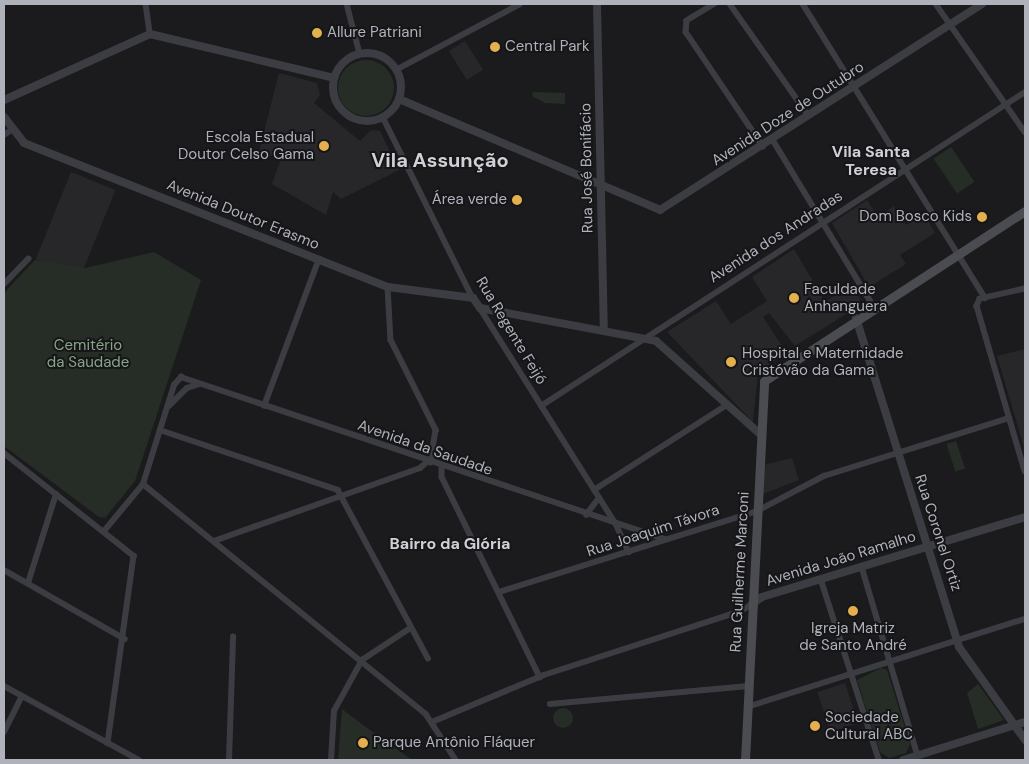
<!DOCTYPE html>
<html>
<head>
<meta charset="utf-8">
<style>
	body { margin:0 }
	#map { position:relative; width:1029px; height:764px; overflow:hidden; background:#1b1b1d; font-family:"DM Sans",sans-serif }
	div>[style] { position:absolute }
	.built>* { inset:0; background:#27272a; transform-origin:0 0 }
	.green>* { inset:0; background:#252d26; transform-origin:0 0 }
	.round { border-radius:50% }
	.minor>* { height:5.5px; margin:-2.75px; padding:0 2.75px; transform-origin:2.75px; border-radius:2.75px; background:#3c3d42 }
	.tertiary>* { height:8px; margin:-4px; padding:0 4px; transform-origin:4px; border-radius:4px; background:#3c3d42 }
	.tertiary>.ring { margin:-4px; padding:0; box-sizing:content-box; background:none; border:8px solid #3c3d42; border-radius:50% }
	.secondary>* { height:9px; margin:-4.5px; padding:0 4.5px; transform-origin:4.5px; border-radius:4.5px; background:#4a4c51 }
	.dots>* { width:14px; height:14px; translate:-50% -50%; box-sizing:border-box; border:2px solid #161618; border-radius:50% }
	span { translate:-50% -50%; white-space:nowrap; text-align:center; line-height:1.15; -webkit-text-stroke:4px #161618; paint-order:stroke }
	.poi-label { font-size:15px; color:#afb2bb }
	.left { translate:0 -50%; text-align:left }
	.right { translate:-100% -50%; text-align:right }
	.street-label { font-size:15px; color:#afb2bb }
	.park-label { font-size:15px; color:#88a489 }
	.neighbourhood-label { font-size:16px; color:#cfd1d7; font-weight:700 }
	.district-label { font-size:20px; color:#cfd1d7; font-weight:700 }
	.frame { position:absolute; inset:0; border:5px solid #afb2bb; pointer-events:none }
</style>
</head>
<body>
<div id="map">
	<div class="built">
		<div style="left:465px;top:41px;width:34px;height:19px;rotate:58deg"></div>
		<div style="clip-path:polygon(279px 73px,317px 83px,320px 95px,314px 103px,360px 141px,371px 130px,380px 131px,399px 170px,341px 199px,333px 192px,326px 215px,272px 184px,281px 159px,259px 152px)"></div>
		<div style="left:71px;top:172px;width:48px;height:94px;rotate:22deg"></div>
		<div style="clip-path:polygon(867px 200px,878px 217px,894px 206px,906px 225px,924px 214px,935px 233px,900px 255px,906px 264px,869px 287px,832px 223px)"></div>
		<div style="clip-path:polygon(794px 249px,825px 302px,853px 284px,862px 304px,795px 346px,769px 313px,763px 317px,786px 352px,758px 373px,753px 422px,667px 332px,716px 301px,731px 324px,767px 301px,752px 277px)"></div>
		<div style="clip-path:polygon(1025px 349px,1025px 451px,997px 356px)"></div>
		<div style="clip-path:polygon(792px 458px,799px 480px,763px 494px,764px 465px)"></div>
		<div style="left:845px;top:683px;width:42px;height:29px;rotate:72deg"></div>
	</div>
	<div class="green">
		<div class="round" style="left:338px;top:60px;width:56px;height:56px"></div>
		<div style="clip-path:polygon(533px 92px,565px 93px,565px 104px,545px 103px,532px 96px)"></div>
		<div style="left:951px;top:147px;width:42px;height:21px;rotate:56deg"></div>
		<div style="clip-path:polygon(154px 252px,201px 280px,135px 481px,105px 518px,99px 517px,4px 446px,4px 293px,35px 260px,85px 268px)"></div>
		<div style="left:956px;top:441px;width:29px;height:10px;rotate:72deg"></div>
		<div style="clip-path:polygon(881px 668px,887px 670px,910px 744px,906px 753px,889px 758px,880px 752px,857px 680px)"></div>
		<div style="clip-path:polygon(978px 684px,1004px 720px,978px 729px,967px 693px)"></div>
		<div class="round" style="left:553px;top:708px;width:20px;height:20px"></div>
		<div style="clip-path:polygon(342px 709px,363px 725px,412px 760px,338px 760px)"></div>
	</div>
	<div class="minor">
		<div style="left:146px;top:4px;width:30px;rotate:82deg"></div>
		<div style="left:347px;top:4px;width:52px;rotate:75.4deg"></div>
		<div style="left:715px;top:4px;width:33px;rotate:149deg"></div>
		<div style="left:687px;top:21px;width:11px;rotate:95deg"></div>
		<div style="left:686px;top:32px;width:138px;rotate:56deg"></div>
		<div style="left:730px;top:4px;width:137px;rotate:54.8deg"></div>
		<div style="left:803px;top:4px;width:346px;rotate:58.2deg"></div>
		<div style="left:936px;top:4px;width:156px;rotate:55.2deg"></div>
		<div style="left:396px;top:70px;width:140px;rotate:-28deg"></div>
		<div style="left:383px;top:117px;width:202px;rotate:63.6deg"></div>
		<div style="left:4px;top:135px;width:11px;rotate:-34deg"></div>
		<div style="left:773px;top:140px;width:195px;rotate:58.8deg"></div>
		<div style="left:4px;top:284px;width:35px;rotate:-46deg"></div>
		<div style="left:388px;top:287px;width:53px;rotate:86.8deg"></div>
		<div style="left:391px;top:340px;width:101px;rotate:63.4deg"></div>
		<div style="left:436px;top:430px;width:33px;rotate:99deg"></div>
		<div style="left:1025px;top:289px;width:46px;rotate:167.5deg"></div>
		<div style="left:980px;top:299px;width:8px;rotate:113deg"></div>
		<div style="left:977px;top:306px;width:172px;rotate:73.8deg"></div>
		<div style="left:480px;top:308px;width:255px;rotate:57.8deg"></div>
		<div style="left:616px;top:524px;width:31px;rotate:65deg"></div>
		<div style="left:169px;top:406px;width:25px;rotate:-45deg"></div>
		<div style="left:187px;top:388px;width:13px;rotate:-18deg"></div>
		<div style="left:264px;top:406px;width:157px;rotate:-69.5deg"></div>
		<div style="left:541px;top:406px;width:577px;rotate:-32.97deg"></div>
		<div style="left:160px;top:430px;width:188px;rotate:18.6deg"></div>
		<div style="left:338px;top:490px;width:191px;rotate:61.8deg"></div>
		<div style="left:4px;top:453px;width:166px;rotate:38.4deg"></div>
		<div style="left:134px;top:556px;width:189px;rotate:97.9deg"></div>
		<div style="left:442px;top:467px;width:10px;rotate:90deg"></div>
		<div style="left:442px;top:477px;width:223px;rotate:63.9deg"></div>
		<div style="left:143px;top:484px;width:365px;rotate:39.1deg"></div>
		<div style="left:426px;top:714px;width:55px;rotate:56.9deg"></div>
		<div style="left:594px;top:490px;width:158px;rotate:-32.6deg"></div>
		<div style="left:586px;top:515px;width:21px;rotate:-53deg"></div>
		<div style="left:105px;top:530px;width:60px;rotate:-50.4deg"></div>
		<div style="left:143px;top:484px;width:104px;rotate:-72.6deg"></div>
		<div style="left:174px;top:385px;width:11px;rotate:-49deg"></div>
		<div style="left:181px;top:377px;width:510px;rotate:18.51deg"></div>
		<div style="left:214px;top:541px;width:219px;rotate:-19.5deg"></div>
		<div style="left:420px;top:468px;width:9px;rotate:-41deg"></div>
		<div style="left:862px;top:567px;width:197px;rotate:73.5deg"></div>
		<div style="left:4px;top:570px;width:139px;rotate:29.7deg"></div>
		<div style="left:821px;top:579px;width:190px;rotate:72.2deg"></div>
		<div style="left:28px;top:583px;width:93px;rotate:-72.5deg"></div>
		<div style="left:499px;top:592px;width:270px;rotate:-17.4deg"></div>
		<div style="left:757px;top:511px;width:76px;rotate:-27.6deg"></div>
		<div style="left:824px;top:476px;width:194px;rotate:-17.4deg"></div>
		<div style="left:4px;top:686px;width:154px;rotate:28.7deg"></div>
		<div style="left:550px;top:704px;width:199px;rotate:-5.2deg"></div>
		<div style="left:747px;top:707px;width:292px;rotate:-17.6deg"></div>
		<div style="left:432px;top:722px;width:121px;rotate:-22.8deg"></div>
		<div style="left:544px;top:675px;width:207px;rotate:-18deg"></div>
		<div style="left:741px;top:611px;width:13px;rotate:-32deg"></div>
		<div style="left:4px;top:732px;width:40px;rotate:-63.4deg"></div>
		<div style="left:229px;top:760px;width:123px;rotate:-88.1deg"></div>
		<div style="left:331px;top:760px;width:49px;rotate:-86.5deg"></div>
		<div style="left:334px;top:711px;width:58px;rotate:-61.2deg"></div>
		<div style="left:362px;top:660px;width:56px;rotate:-33.4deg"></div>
	</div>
	<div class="tertiary">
		<div style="left:597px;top:4px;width:327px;rotate:88.8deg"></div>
		<div class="ring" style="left:333px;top:53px;width:60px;height:60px"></div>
		<div style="left:399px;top:99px;width:284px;rotate:23deg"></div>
		<div style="left:660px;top:210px;width:382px;rotate:-32.6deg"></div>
		<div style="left:4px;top:100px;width:160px;rotate:-24.3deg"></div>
		<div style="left:150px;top:34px;width:189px;rotate:13.4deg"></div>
		<div style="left:4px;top:117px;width:33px;rotate:52deg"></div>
		<div style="left:24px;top:143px;width:391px;rotate:21.6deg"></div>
		<div style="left:388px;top:287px;width:86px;rotate:7.4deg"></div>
		<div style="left:473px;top:298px;width:12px;rotate:55deg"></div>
		<div style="left:480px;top:308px;width:179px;rotate:10.6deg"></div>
		<div style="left:656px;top:341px;width:140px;rotate:41.8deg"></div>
		<div style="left:856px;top:318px;width:345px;rotate:72.6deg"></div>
		<div style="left:959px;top:647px;width:114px;rotate:54.6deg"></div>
		<div style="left:752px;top:604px;width:12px;rotate:-35deg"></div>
		<div style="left:762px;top:597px;width:275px;rotate:-16.9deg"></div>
		<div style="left:903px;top:760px;width:128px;rotate:-17.3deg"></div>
	</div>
	<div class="secondary">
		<div style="left:745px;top:760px;width:379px;rotate:-87.1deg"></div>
		<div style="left:764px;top:381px;width:311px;rotate:-33.1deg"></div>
	</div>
	<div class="dots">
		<div style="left:317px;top:33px;background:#e3b04d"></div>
		<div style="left:495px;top:47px;background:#e3b04d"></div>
		<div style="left:324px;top:146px;background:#e3b04d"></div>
		<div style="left:517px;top:200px;background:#e3b04d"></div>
		<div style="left:982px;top:217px;background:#e3b04d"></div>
		<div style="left:794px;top:298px;background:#e3b04d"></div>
		<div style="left:731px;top:362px;background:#e3b04d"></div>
		<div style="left:853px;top:611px;background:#e3b04d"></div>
		<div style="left:815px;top:726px;background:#e3b04d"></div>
		<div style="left:363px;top:743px;background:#e3b04d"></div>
	</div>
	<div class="poi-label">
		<span class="left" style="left:327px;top:33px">Allure Patriani</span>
		<span class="left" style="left:505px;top:47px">Central Park</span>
		<span class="right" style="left:314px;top:146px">Escola Estadual<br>Doutor Celso Gama</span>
		<span class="right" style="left:507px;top:200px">Área verde</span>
		<span class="right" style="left:972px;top:217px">Dom Bosco Kids</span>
		<span class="left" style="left:804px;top:298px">Faculdade<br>Anhanguera</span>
		<span class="left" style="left:742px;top:362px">Hospital e Maternidade<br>Cristóvão da Gama</span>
		<span style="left:853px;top:637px">Igreja Matriz<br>de Santo André</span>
		<span class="left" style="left:825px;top:726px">Sociedade<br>Cultural ABC</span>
		<span class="left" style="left:373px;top:743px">Parque Antônio Fláquer</span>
	</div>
	<div class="street-label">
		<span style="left:788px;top:114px;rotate:-33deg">Avenida Doze de Outubro</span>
		<span style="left:587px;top:168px;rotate:-91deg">Rua José Bonifácio</span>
		<span style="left:243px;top:215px;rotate:22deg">Avenida Doutor Erasmo</span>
		<span style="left:776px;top:237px;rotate:-33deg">Avenida dos Andradas</span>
		<span style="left:511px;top:331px;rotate:59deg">Rua Regente Feijó</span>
		<span style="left:425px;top:448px;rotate:19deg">Avenida da Saudade</span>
		<span style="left:653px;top:531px;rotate:-18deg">Rua Joaquim Távora</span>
		<span style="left:938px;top:533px;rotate:72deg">Rua Coronel Ortiz</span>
		<span style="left:841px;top:559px;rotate:-17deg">Avenida João Ramalho</span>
		<span style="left:740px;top:572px;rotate:-87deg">Rua Guilherme Marconi</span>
	</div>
	<div class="park-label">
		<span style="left:88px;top:354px">Cemitério<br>da Saudade</span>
	</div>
	<div class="neighbourhood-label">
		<span style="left:871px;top:161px">Vila Santa<br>Teresa</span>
		<span style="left:450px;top:544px">Bairro da Glória</span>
	</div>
	<div class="district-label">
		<span style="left:440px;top:160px">Vila Assunção</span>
	</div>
	<div class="frame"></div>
</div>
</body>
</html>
